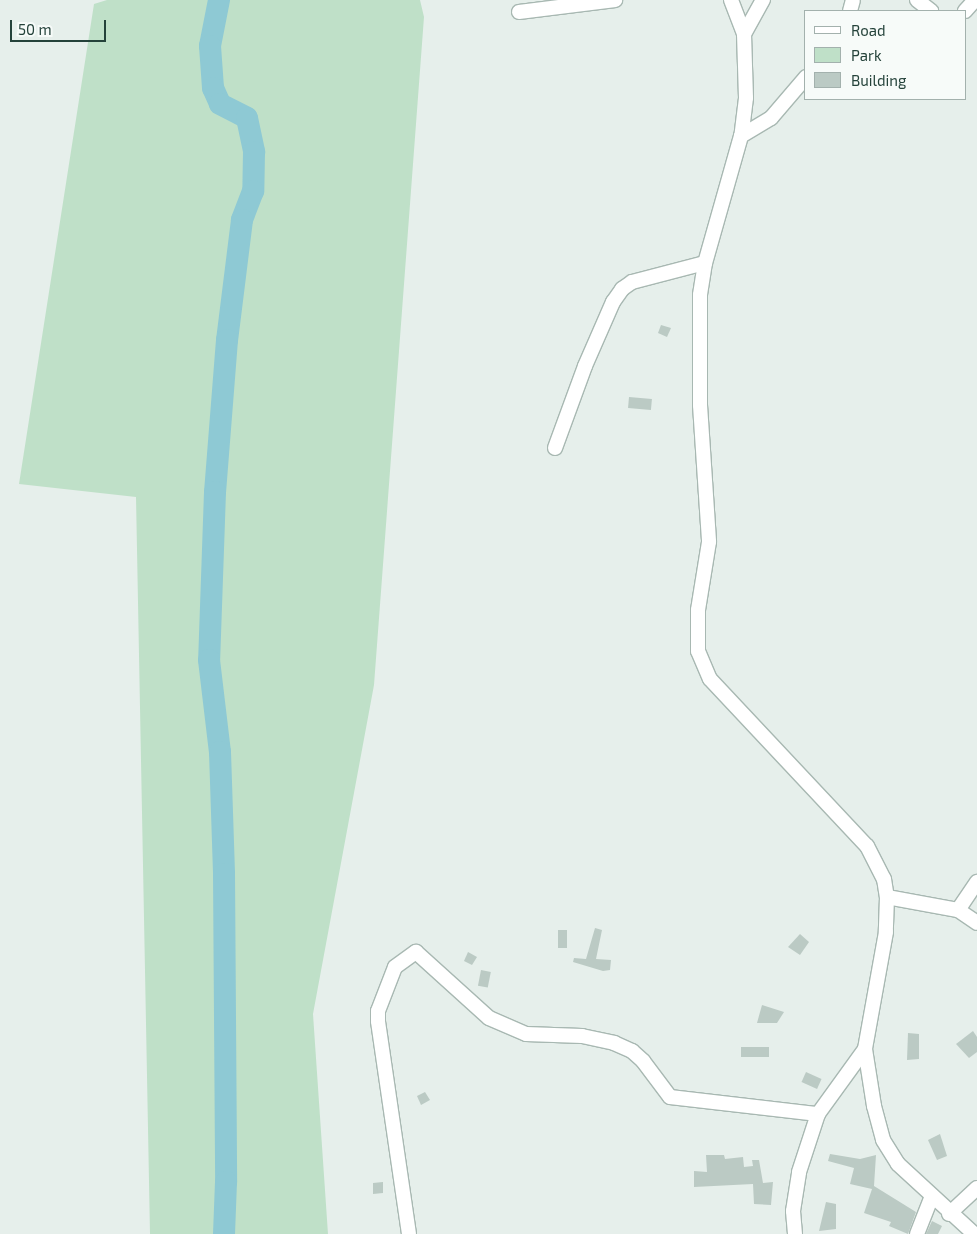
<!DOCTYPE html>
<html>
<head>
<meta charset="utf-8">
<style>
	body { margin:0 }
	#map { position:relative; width:977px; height:1234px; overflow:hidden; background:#e6efeb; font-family:"Exo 2",sans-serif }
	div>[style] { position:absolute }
	.green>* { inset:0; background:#bfe0c8 }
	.river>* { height:22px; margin:-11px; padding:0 11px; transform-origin:11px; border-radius:11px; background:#8ec9d4 }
	.building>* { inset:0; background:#bbcac4; transform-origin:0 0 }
	.roads { filter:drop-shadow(1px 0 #a8b8b2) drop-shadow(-1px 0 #a8b8b2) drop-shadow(0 1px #a8b8b2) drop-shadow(0 -1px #a8b8b2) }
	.street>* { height:14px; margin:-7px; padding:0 7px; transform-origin:7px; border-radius:7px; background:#fff }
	span { translate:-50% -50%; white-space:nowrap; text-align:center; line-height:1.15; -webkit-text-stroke:5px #f7fbf9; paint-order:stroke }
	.legend { position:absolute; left:804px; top:10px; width:162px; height:90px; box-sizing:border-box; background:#f7fbf9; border:1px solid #a3b1ad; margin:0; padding:6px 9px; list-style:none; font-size:15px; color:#24423a }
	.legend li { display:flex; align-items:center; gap:10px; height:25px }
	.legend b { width:25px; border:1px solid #a3b1ad }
	.scale { position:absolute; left:10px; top:20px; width:96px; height:22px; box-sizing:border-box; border:2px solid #24423a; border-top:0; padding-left:6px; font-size:15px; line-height:18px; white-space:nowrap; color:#24423a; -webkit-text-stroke:4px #f7fbf9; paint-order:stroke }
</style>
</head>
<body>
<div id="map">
	<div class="green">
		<div style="clip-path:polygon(107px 0,420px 0,424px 17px,374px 685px,313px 1014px,328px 1234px,150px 1234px,136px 497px,19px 484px,94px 4px)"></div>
	</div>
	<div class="river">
		<div style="left:219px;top:0;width:47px;rotate:101.1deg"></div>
		<div style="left:210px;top:46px;width:42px;rotate:85.9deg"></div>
		<div style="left:213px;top:88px;width:17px;rotate:66deg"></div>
		<div style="left:220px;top:104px;width:30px;rotate:27deg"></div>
		<div style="left:247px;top:118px;width:35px;rotate:78deg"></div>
		<div style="left:254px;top:152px;width:39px;rotate:91deg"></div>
		<div style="left:253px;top:191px;width:31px;rotate:111deg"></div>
		<div style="left:242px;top:220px;width:121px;rotate:97.1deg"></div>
		<div style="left:227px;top:340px;width:152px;rotate:94.5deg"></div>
		<div style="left:215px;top:492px;width:168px;rotate:92deg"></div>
		<div style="left:209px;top:660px;width:93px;rotate:83.2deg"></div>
		<div style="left:220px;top:752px;width:122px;rotate:88.1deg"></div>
		<div style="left:224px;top:874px;width:308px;rotate:89.6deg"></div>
		<div style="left:226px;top:1182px;width:52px;rotate:92.2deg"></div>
	</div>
	<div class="building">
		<div style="clip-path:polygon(661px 325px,671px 328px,667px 337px,658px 333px)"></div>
		<div style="left:629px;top:397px;width:23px;height:11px;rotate:5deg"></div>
		<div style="clip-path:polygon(595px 928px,602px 930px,596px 959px,611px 960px,610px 970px,603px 971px,573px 962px,574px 958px,586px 959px)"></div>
		<div style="left:558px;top:930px;width:9px;height:18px"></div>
		<div style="clip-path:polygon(800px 934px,809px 942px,800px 955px,788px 947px)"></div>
		<div style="clip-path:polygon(468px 952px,477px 957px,472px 965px,464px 961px)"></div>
		<div style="left:481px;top:970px;width:10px;height:16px;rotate:11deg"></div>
		<div style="clip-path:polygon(762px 1005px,784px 1012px,777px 1023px,757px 1023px)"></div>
		<div style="clip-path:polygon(973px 1031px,977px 1037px,977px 1052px,969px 1058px,956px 1044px)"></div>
		<div style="clip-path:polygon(908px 1033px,919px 1034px,919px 1059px,907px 1060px)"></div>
		<div style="left:741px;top:1047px;width:28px;height:10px"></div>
		<div style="left:806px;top:1072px;width:17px;height:11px;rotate:24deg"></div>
		<div style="clip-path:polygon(425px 1092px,430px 1100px,421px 1105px,417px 1096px)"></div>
		<div style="clip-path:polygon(940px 1134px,947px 1156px,937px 1160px,928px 1140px)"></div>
		<div style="clip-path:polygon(830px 1154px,860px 1159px,876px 1155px,874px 1186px,916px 1212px,908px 1234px,889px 1226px,891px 1222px,864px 1213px,872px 1189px,850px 1184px,854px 1168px,828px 1161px)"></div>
		<div style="clip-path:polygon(706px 1155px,724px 1155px,725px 1159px,743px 1157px,744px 1167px,753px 1166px,752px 1160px,759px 1160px,763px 1183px,773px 1182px,771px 1205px,754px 1204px,753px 1184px,694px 1187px,694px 1171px,707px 1172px)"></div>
		<div style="clip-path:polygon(383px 1182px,383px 1193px,373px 1194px,373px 1183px)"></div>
		<div style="clip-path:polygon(826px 1202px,836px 1204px,836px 1229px,819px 1231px)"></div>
		<div style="clip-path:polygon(932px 1221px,942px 1226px,938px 1234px,926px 1234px)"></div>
	</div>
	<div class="roads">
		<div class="street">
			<div style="left:731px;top:0;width:36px;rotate:69deg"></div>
			<div style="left:744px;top:34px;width:64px;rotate:88.2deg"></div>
			<div style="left:746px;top:98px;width:38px;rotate:97deg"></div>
			<div style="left:741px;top:136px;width:132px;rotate:105.8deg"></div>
			<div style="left:705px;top:263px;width:32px;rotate:99deg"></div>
			<div style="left:700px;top:295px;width:110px;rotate:90deg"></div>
			<div style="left:700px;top:405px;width:137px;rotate:86.2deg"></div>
			<div style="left:709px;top:542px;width:69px;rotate:99.2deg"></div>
			<div style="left:698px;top:610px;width:41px;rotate:90deg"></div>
			<div style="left:698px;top:651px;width:30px;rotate:67deg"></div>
			<div style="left:710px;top:679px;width:229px;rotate:46.8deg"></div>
			<div style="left:867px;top:846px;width:37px;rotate:63deg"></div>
			<div style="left:884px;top:879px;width:18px;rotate:81deg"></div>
			<div style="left:887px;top:897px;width:35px;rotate:92deg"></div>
			<div style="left:886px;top:932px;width:119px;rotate:100.2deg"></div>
			<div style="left:865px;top:1049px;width:58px;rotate:81deg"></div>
			<div style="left:874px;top:1106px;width:35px;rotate:75deg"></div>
			<div style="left:883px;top:1140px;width:28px;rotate:58deg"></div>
			<div style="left:898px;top:1164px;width:103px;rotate:42.6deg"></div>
			<div style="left:917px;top:0;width:18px;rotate:38deg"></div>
			<div style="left:850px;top:11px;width:11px;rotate:-75deg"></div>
			<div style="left:965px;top:11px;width:15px;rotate:-48deg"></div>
			<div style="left:519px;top:12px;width:97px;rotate:-7.1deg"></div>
			<div style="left:744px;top:34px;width:39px;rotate:-61deg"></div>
			<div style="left:741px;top:136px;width:35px;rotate:-31deg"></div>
			<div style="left:771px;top:118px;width:54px;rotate:-49.5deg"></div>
			<div style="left:555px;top:448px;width:87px;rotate:-69.9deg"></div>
			<div style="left:585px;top:366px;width:70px;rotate:-66.4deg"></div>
			<div style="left:613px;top:302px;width:16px;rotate:-55deg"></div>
			<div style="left:622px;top:289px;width:12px;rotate:-35deg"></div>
			<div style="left:632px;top:282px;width:75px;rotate:-14.6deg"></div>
			<div style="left:887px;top:897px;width:72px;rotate:10.4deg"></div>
			<div style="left:958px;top:910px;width:23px;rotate:34deg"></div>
			<div style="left:958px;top:910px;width:34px;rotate:-56deg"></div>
			<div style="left:949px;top:1214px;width:38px;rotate:-43deg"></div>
			<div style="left:409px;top:1234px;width:215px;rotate:-98.3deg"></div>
			<div style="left:378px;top:1021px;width:10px;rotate:-90deg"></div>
			<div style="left:378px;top:1011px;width:47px;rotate:-68.9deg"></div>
			<div style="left:395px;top:967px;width:26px;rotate:-36deg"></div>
			<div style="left:416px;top:952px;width:98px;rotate:42.1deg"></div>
			<div style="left:489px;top:1018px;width:40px;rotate:23.4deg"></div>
			<div style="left:526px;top:1034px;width:56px;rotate:2deg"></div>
			<div style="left:582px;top:1036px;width:33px;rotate:12deg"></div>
			<div style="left:614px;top:1043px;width:20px;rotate:24deg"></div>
			<div style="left:632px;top:1051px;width:15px;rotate:42deg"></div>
			<div style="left:643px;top:1061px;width:45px;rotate:53.1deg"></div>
			<div style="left:670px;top:1097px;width:149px;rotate:6.6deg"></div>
			<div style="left:795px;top:1234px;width:23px;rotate:-95deg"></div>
			<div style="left:793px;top:1211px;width:39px;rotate:-81deg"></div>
			<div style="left:799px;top:1172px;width:61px;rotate:-71.9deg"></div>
			<div style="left:818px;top:1114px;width:80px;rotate:-54.1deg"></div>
			<div style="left:917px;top:1234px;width:41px;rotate:-68.5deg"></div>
		</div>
	</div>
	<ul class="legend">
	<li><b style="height:6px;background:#fff"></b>Road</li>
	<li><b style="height:14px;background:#bfe0c8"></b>Park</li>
	<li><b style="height:14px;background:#bbcac4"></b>Building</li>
	</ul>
	<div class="scale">50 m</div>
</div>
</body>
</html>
